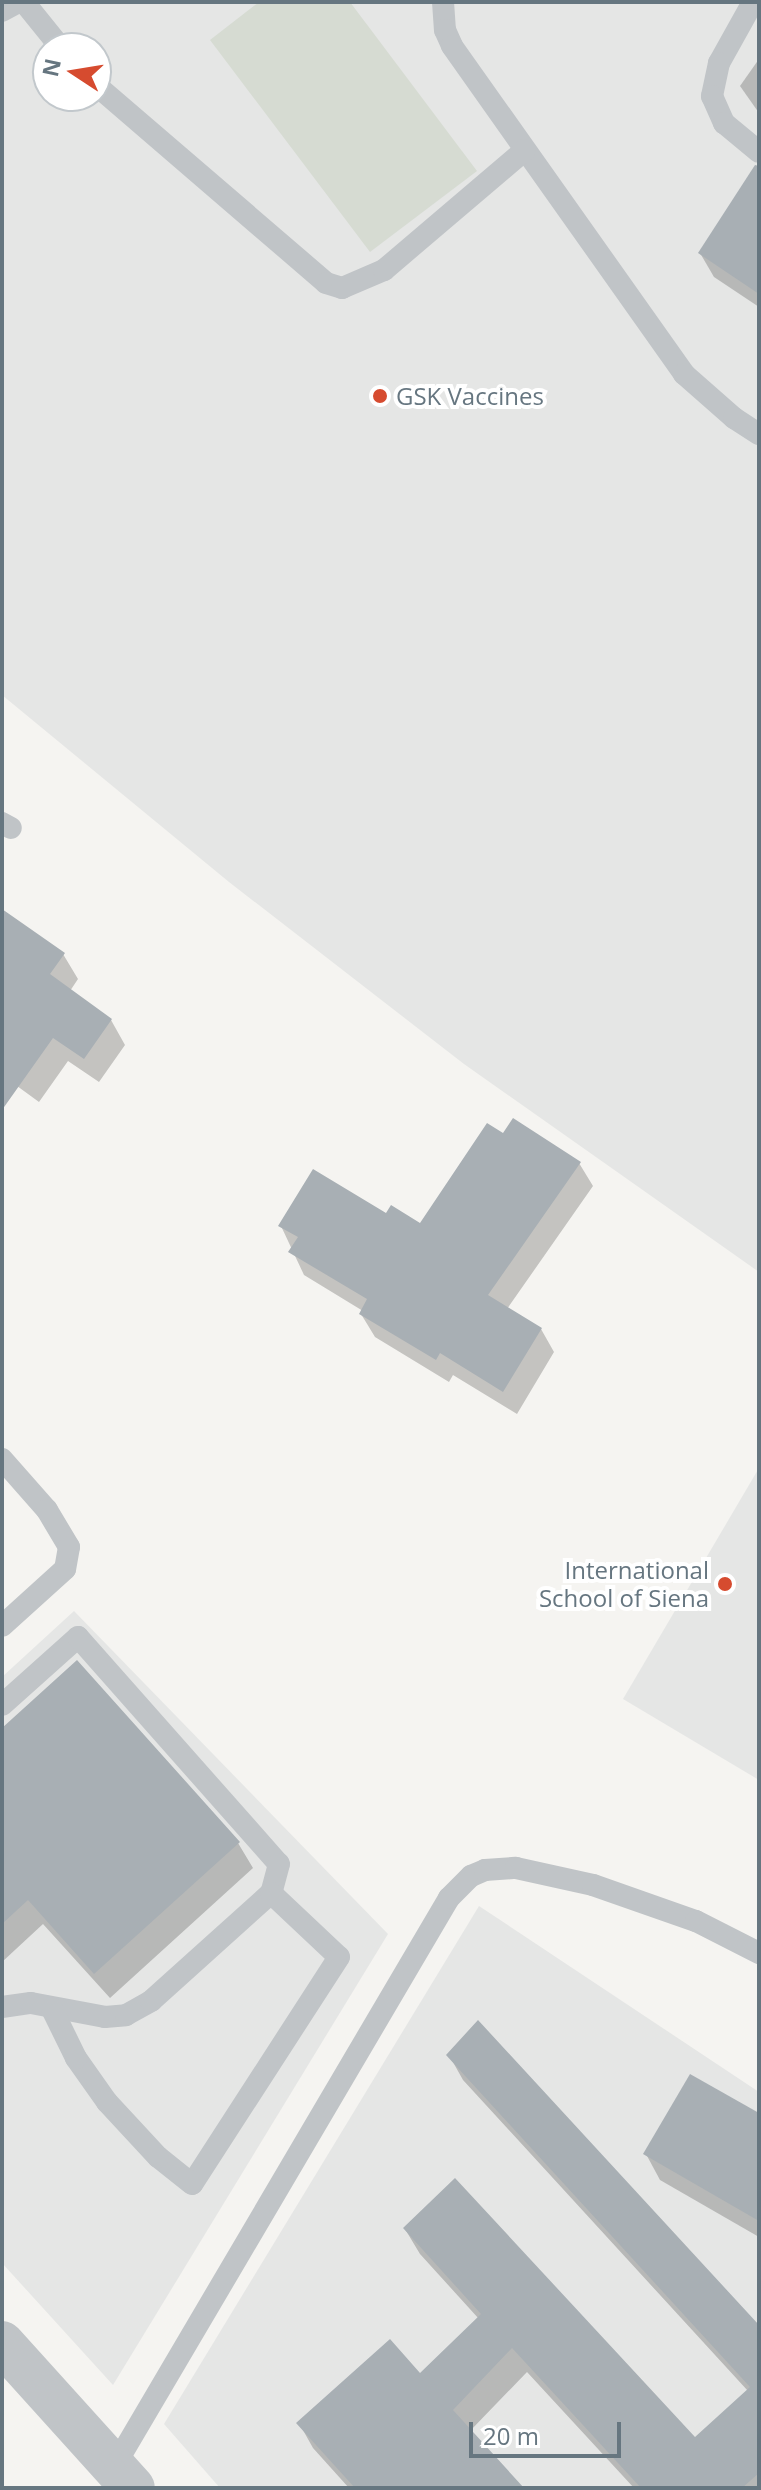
<!DOCTYPE html>
<html>
<head>
<meta charset="utf-8">
<style>
	body { margin:0 }
	#map { position:relative; width:761px; height:2490px; overflow:hidden; background:#f5f4f1; font-family:"Open Sans",sans-serif }
	div>[style] { position:absolute }
	.built>* { inset:0; background:#e5e6e5 }
	.green>* { inset:0; background:#d6dbd2 }
	.shadow>* { inset:0; background:#0003 }
	.building>* { inset:0; background:#a8afb4 }
	.service>* { height:22px; margin:-11px; padding:0 11px; transform-origin:11px; border-radius:11px; background:#c0c4c7 }
	.minor>* { height:44px; margin:-22px; padding:0 22px; transform-origin:22px; border-radius:22px; background:#c0c4c7 }
	.dots>* { width:22px; height:22px; translate:-50% -50%; box-sizing:border-box; border:4px solid #fff; border-radius:50% }
	span { translate:-50% -50%; white-space:nowrap; text-align:center; line-height:1.15; -webkit-text-stroke:8px #fff; paint-order:stroke }
	.poi-label { font-size:24px; color:#667680 }
	.left { translate:0 -50%; text-align:left }
	.right { translate:-100% -50%; text-align:right }
	.frame { position:absolute; inset:0; border:4px solid #667680; pointer-events:none }
	.north { position:absolute; left:32px; top:32px; width:80px; height:80px; box-sizing:border-box; background:#fff; border:2px solid #c2c8cc; border-radius:50%; rotate:282deg; font-size:22px; font-weight:700; line-height:32px; text-align:center; color:#667680 }
	.north::after { content:''; display:block; margin:auto; width:28px; height:36px; background:#d64b2f; clip-path:polygon(50% 0,100% 100%,50% 72%,0 100%) }
	.scale { position:absolute; left:469px; top:2422px; width:152px; height:36px; box-sizing:border-box; border:4px solid #667680; border-top:0; padding-left:10px; font-size:24px; line-height:28px; white-space:nowrap; color:#667680; -webkit-text-stroke:6px #fff; paint-order:stroke }
</style>
</head>
<body>
<div id="map">
	<div class="built">
		<div style="clip-path:polygon(evenodd,2px 2px,759px 2px,759px 1272px,464px 1064px,229px 882px,2px 695px,2px 2px,48px 48px,96px 48px,96px 96px,48px 96px,48px 48px)"></div>
		<div style="clip-path:polygon(759px 1468px,759px 1780px,623px 1699px)"></div>
		<div style="clip-path:polygon(74px 1611px,388px 1934px,113px 2385px,2px 2263px,2px 1677px)"></div>
		<div style="clip-path:polygon(479px 1906px,759px 2092px,759px 2488px,220px 2488px,164px 2424px)"></div>
	</div>
	<div class="green">
		<div style="clip-path:polygon(259px 2px,350px 2px,477px 171px,370px 252px,210px 40px)"></div>
	</div>
	<div class="shadow">
		<div style="clip-path:polygon(759px 59px,759px 113px,740px 86px)"></div>
		<div style="clip-path:polygon(759px 166px,759px 307px,714px 277px,700px 253px)"></div>
		<div style="clip-path:polygon(2px 911px,63px 954px,78px 979px,70px 991px,111px 1020px,125px 1045px,99px 1082px,68px 1061px,39px 1102px,2px 1075px)"></div>
		<div style="clip-path:polygon(504px 1135px,579px 1163px,593px 1186px,507px 1309px,541px 1329px,554px 1352px,517px 1414px,453px 1375px,449px 1382px,375px 1337px,361px 1314px,363px 1311px,304px 1275px,281px 1226px,386px 1216px,420px 1225px)"></div>
		<div style="clip-path:polygon(2px 1731px,238px 1843px,253px 1868px,110px 1998px,43px 1924px,2px 1962px)"></div>
		<div style="clip-path:polygon(449px 2055px,759px 2328px,759px 2488px,634px 2488px,527px 2372px,470px 2431px,520px 2488px,349px 2488px,313px 2448px,299px 2423px,419px 2376px,479px 2319px,420px 2254px,405px 2229px,695px 2440px,748px 2391px,463px 2080px)"></div>
		<div style="clip-path:polygon(759px 2115px,759px 2237px,660px 2180px,646px 2154px)"></div>
	</div>
	<div class="building">
		<div style="clip-path:polygon(755px 165px,759px 166px,759px 294px,698px 253px)"></div>
		<div style="clip-path:polygon(2px 909px,65px 953px,50px 974px,112px 1019px,84px 1059px,53px 1038px,2px 1110px)"></div>
		<div style="clip-path:polygon(513px 1118px,581px 1162px,488px 1295px,542px 1328px,503px 1392px,440px 1353px,436px 1360px,359px 1314px,367px 1299px,288px 1252px,298px 1237px,278px 1226px,313px 1169px,386px 1213px,391px 1205px,420px 1223px,487px 1123px,503px 1133px)"></div>
		<div style="clip-path:polygon(77px 1660px,240px 1842px,94px 1974px,28px 1900px,2px 1924px,2px 1728px)"></div>
		<div style="clip-path:polygon(478px 2020px,759px 2325px,759px 2473px,742px 2488px,641px 2488px,512px 2348px,453px 2410px,524px 2488px,355px 2488px,296px 2423px,390px 2339px,420px 2373px,481px 2314px,403px 2228px,455px 2178px,695px 2437px,750px 2387px,446px 2055px)"></div>
		<div style="clip-path:polygon(690px 2074px,759px 2113px,759px 2221px,643px 2154px)"></div>
	</div>
	<div class="service">
		<div style="left:24px;top:2px;width:59px;rotate:51.2deg"></div>
		<div style="left:443px;top:2px;width:28px;rotate:86deg"></div>
		<div style="left:445px;top:30px;width:17px;rotate:66deg"></div>
		<div style="left:452px;top:46px;width:402px;rotate:54.7deg"></div>
		<div style="left:684px;top:374px;width:67px;rotate:41.3deg"></div>
		<div style="left:734px;top:418px;width:30px;rotate:33deg"></div>
		<div style="left:753px;top:2px;width:70px;rotate:119.1deg"></div>
		<div style="left:719px;top:63px;width:34px;rotate:102deg"></div>
		<div style="left:712px;top:96px;width:30px;rotate:66deg"></div>
		<div style="left:724px;top:123px;width:45px;rotate:39.6deg"></div>
		<div style="left:2px;top:11px;width:18px;rotate:-29deg"></div>
		<div style="left:96px;top:85px;width:303px;rotate:40.7deg"></div>
		<div style="left:326px;top:283px;width:17px;rotate:17deg"></div>
		<div style="left:342px;top:288px;width:46px;rotate:-23.2deg"></div>
		<div style="left:384px;top:270px;width:185px;rotate:-40.4deg"></div>
		<div style="left:2px;top:823px;width:10px;rotate:29deg"></div>
		<div style="left:2px;top:1459px;width:68px;rotate:48.6deg"></div>
		<div style="left:47px;top:1510px;width:43px;rotate:59.3deg"></div>
		<div style="left:69px;top:1547px;width:22px;rotate:100deg"></div>
		<div style="left:65px;top:1569px;width:85px;rotate:137.9deg"></div>
		<div style="left:2px;top:1705px;width:102px;rotate:-41.8deg"></div>
		<div style="left:78px;top:1637px;width:303px;rotate:48.5deg"></div>
		<div style="left:279px;top:1864px;width:30px;rotate:105deg"></div>
		<div style="left:2px;top:2007px;width:29px;rotate:-8deg"></div>
		<div style="left:31px;top:2003px;width:75px;rotate:10.7deg"></div>
		<div style="left:105px;top:2017px;width:21px;rotate:-5deg"></div>
		<div style="left:126px;top:2015px;width:29px;rotate:-29deg"></div>
		<div style="left:151px;top:2001px;width:161px;rotate:-42deg"></div>
		<div style="left:271px;top:1893px;width:93px;rotate:43.3deg"></div>
		<div style="left:339px;top:1957px;width:270px;rotate:122.9deg"></div>
		<div style="left:192px;top:2184px;width:43px;rotate:-141.5deg"></div>
		<div style="left:158px;top:2157px;width:75px;rotate:-132.8deg"></div>
		<div style="left:107px;top:2102px;width:54px;rotate:-125.2deg"></div>
		<div style="left:76px;top:2058px;width:55px;rotate:-116.1deg"></div>
		<div style="left:114px;top:2467px;width:660px;rotate:-59.51deg"></div>
		<div style="left:449px;top:1898px;width:31px;rotate:-45deg"></div>
		<div style="left:471px;top:1876px;width:15px;rotate:-23deg"></div>
		<div style="left:485px;top:1870px;width:31px;rotate:-4deg"></div>
		<div style="left:516px;top:1868px;width:79px;rotate:12.4deg"></div>
		<div style="left:593px;top:1885px;width:109px;rotate:19.3deg"></div>
		<div style="left:696px;top:1921px;width:71px;rotate:26.9deg"></div>
	</div>
	<div class="minor">
		<div style="left:2px;top:2343px;width:195px;rotate:47.9deg"></div>
	</div>
	<div class="dots">
		<div style="left:380px;top:396px;background:#d64b2f"></div>
		<div style="left:725px;top:1584px;background:#d64b2f"></div>
	</div>
	<div class="poi-label">
		<span class="left" style="left:396px;top:396px">GSK Vaccines</span>
		<span class="right" style="left:709px;top:1584px">International<br>School of Siena</span>
	</div>
	<div class="frame"></div>
	<div class="north">N</div>
	<div class="scale">20 m</div>
</div>
</body>
</html>
